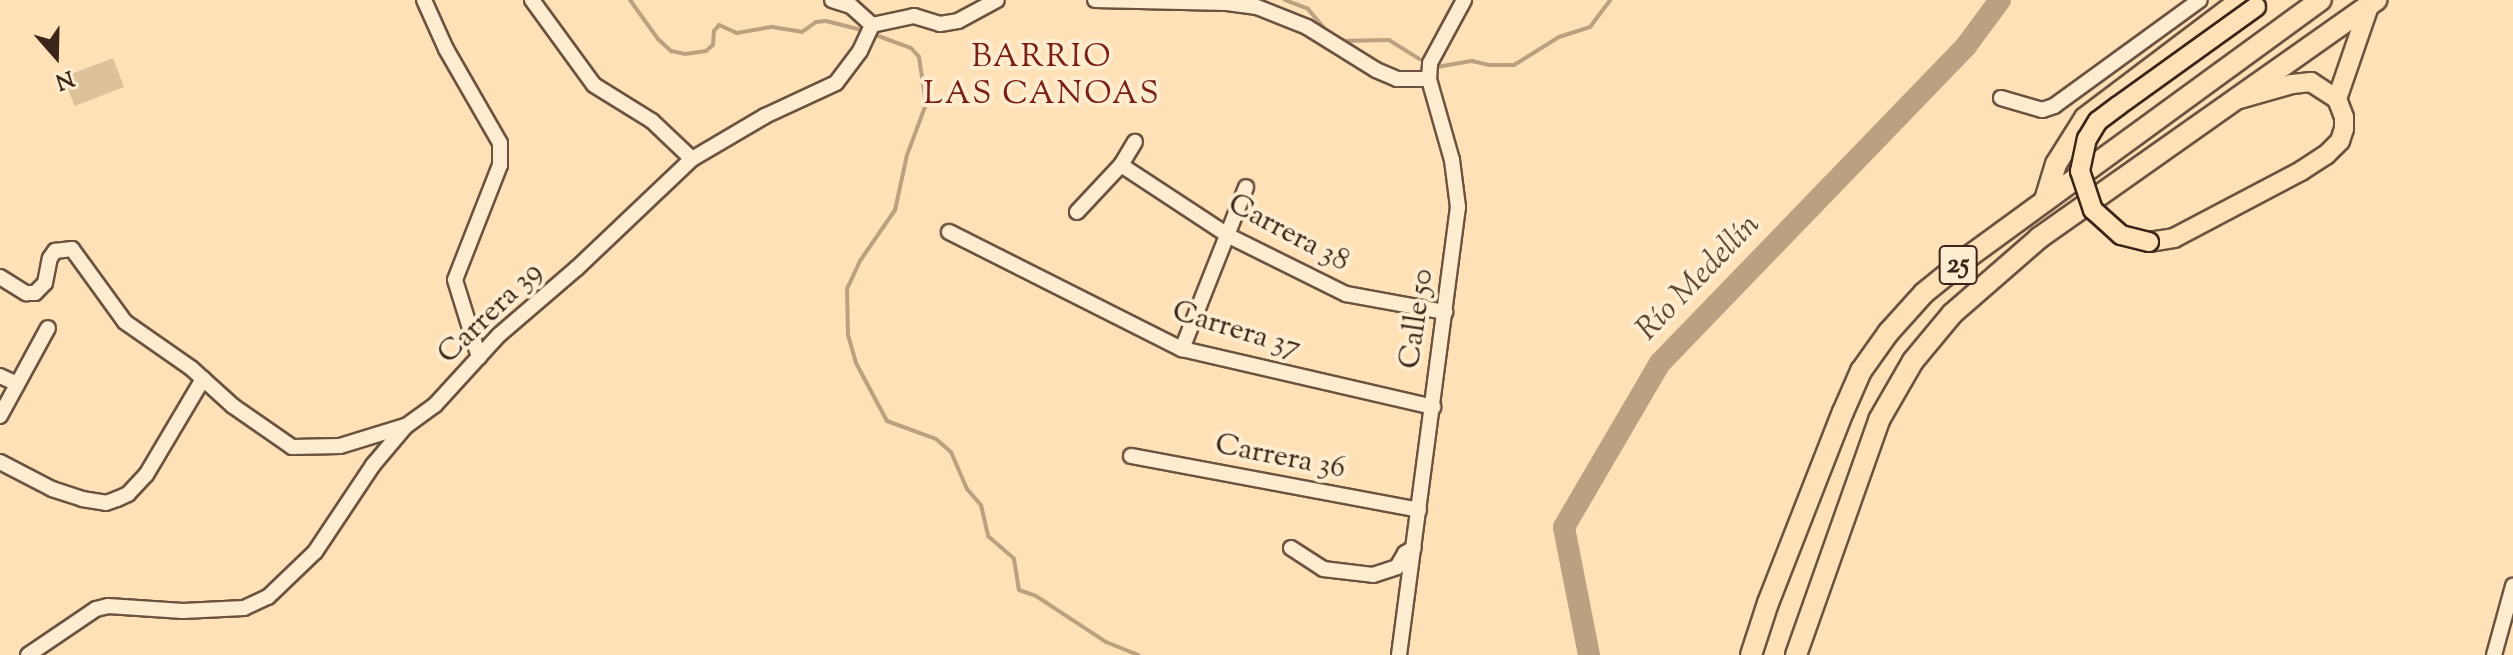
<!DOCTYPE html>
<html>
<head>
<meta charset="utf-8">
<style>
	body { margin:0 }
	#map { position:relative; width:2513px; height:655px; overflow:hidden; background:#fee1b6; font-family:"Sorts Mill Goudy",serif }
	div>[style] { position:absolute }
	.green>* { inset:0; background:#ddc19b; transform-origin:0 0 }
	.stream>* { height:4px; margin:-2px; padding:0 2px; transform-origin:2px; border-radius:2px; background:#bca180 }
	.river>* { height:22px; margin:-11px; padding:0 11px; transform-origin:11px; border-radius:11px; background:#bca180 }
	.roads { filter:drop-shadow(2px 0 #6c5340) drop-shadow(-2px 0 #6c5340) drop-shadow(0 2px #6c5340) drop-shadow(0 -2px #6c5340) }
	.minor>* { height:14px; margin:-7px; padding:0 7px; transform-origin:7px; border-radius:7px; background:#feecd0 }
	.major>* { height:18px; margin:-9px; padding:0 9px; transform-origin:9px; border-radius:9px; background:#fee1b6 }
	.highway>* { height:20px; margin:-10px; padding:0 10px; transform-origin:10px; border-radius:10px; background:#fee1b6 }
	.bridges { filter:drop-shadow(2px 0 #3b2418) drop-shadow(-2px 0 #3b2418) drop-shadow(0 2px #3b2418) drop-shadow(0 -2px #3b2418) }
	.major-bridge>* { height:18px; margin:-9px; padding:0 9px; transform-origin:9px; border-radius:9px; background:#fee1b6 }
	span { translate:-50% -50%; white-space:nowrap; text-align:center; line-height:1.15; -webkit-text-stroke:8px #feecd0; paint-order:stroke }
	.shield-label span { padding:2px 6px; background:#feecd0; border:2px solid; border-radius:6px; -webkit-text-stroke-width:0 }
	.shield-label { font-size:28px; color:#3b2418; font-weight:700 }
	.street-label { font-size:30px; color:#3b2418 }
	.neighbourhood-label { font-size:32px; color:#7a1f14; letter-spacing:2px }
	.water-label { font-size:32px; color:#624a37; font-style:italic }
	.north { position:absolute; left:16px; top:16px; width:80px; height:80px; -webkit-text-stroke:6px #feecd0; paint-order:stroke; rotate:160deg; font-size:22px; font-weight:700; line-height:32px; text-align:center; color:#3b2418 }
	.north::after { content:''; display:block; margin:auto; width:28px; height:36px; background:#3b2418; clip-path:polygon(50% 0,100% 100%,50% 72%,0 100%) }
</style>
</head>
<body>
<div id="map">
	<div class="green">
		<div style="left:113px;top:58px;width:31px;height:53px;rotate:69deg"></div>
	</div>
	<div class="stream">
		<div style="left:630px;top:0;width:48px;rotate:54.3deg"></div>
		<div style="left:658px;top:39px;width:18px;rotate:43deg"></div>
		<div style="left:671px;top:51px;width:14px;rotate:12deg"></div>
		<div style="left:685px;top:54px;width:21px;rotate:-8deg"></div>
		<div style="left:706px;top:51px;width:9px;rotate:-41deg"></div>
		<div style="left:713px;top:45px;width:14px;rotate:-86deg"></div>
		<div style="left:714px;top:31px;width:8px;rotate:-50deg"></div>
		<div style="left:719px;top:25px;width:20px;rotate:24deg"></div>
		<div style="left:737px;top:33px;width:36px;rotate:-10deg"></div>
		<div style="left:772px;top:27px;width:30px;rotate:9deg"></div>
		<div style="left:802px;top:32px;width:17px;rotate:-36deg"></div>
		<div style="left:816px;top:22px;width:10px;rotate:-6deg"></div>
		<div style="left:826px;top:21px;width:36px;rotate:14deg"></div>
		<div style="left:1285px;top:0;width:25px;rotate:21deg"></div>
		<div style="left:1308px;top:9px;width:33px;rotate:50deg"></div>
		<div style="left:873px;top:34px;width:40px;rotate:20.2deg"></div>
		<div style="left:911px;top:48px;width:12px;rotate:48deg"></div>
		<div style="left:919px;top:57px;width:48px;rotate:81.5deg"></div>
		<div style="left:926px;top:104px;width:54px;rotate:110.4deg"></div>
		<div style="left:907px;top:155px;width:56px;rotate:102.3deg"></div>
		<div style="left:895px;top:210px;width:62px;rotate:124.5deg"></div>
		<div style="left:860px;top:261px;width:31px;rotate:115deg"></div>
		<div style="left:847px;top:289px;width:46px;rotate:88.8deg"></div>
		<div style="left:848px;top:335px;width:29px;rotate:74deg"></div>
		<div style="left:856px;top:363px;width:66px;rotate:61.9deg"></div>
		<div style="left:887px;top:421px;width:52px;rotate:20.2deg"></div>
		<div style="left:936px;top:439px;width:20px;rotate:41deg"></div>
		<div style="left:951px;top:452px;width:40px;rotate:66.6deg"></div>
		<div style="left:967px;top:489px;width:21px;rotate:49deg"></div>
		<div style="left:981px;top:505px;width:32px;rotate:77deg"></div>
		<div style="left:988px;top:536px;width:35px;rotate:41deg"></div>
		<div style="left:1014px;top:559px;width:31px;rotate:81deg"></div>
		<div style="left:1019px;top:590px;width:18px;rotate:19deg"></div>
		<div style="left:1036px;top:596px;width:84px;rotate:33.3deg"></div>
		<div style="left:1106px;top:642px;width:35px;rotate:22deg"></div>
		<div style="left:1339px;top:41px;width:50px;rotate:-1.1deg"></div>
		<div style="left:1389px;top:40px;width:36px;rotate:32deg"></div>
		<div style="left:1437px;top:67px;width:36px;rotate:-10deg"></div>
		<div style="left:1472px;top:61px;width:17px;rotate:13deg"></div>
		<div style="left:1489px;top:65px;width:25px"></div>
		<div style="left:1514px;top:65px;width:53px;rotate:-31.9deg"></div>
		<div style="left:1559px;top:37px;width:33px;rotate:-18deg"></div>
		<div style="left:1590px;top:27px;width:34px;rotate:-53deg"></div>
	</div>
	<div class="river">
		<div style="left:1589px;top:655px;width:130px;rotate:-101.1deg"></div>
		<div style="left:1564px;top:527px;width:190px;rotate:-59.7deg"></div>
		<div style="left:1660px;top:363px;width:441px;rotate:-46deg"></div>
		<div style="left:1966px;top:46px;width:57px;rotate:-53.5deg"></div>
	</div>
	<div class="roads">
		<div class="minor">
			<div style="left:424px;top:0;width:54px;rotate:65.8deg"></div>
			<div style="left:446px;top:49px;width:108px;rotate:60.1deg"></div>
			<div style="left:500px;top:143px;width:22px;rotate:90deg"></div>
			<div style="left:500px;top:165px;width:123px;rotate:111.4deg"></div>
			<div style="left:455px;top:280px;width:81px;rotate:72.7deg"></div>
			<div style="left:532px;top:0;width:105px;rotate:53.9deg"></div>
			<div style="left:594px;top:85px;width:68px;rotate:31.8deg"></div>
			<div style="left:652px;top:121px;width:55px;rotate:43.5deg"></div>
			<div style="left:832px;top:0;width:20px;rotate:18deg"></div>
			<div style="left:851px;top:6px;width:28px;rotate:42deg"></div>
			<div style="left:1095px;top:0;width:132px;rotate:1.3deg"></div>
			<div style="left:1227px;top:3px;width:30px;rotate:8deg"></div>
			<div style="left:1257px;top:7px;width:54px;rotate:21.8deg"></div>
			<div style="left:1307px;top:27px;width:81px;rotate:31.9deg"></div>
			<div style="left:1376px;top:70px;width:23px;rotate:23deg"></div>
			<div style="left:1397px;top:79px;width:32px"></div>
			<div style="left:2001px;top:98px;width:43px;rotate:16.3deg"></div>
			<div style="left:2042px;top:110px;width:13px;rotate:-18deg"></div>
			<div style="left:2054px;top:106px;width:180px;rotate:-36deg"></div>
			<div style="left:1121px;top:165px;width:129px;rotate:33.3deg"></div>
			<div style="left:1229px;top:236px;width:131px;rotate:26.4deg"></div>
			<div style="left:1346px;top:294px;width:101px;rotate:10.3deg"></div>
			<div style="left:1077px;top:212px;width:64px;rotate:-46.9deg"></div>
			<div style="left:1121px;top:165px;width:27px;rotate:-59deg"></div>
			<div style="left:949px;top:232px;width:261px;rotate:26.7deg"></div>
			<div style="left:1182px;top:349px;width:258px;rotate:13deg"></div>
			<div style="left:0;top:277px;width:31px;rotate:32deg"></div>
			<div style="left:26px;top:293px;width:9px"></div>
			<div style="left:35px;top:293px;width:14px;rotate:-45deg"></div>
			<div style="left:45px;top:283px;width:25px;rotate:-79deg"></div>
			<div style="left:50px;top:258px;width:9px;rotate:-54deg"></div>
			<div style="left:55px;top:251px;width:17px;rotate:-7deg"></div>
			<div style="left:72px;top:249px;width:90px;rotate:54deg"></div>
			<div style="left:125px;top:322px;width:80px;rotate:34.9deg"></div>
			<div style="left:191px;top:368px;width:57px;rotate:42.1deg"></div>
			<div style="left:233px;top:406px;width:72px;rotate:34.8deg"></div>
			<div style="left:292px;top:447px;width:48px;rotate:-1.2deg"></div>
			<div style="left:340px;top:446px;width:68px;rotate:-17.1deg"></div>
			<div style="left:1182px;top:349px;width:174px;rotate:-68.4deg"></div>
			<div style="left:0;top:376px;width:19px;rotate:25deg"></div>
			<div style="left:0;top:416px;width:100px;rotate:-61.4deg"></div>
			<div style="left:1131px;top:456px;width:293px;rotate:10.6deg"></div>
			<div style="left:0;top:462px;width:59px;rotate:27.4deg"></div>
			<div style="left:52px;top:489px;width:32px;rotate:18deg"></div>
			<div style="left:82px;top:499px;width:24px;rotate:9deg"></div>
			<div style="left:106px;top:503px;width:12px;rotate:-20deg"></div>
			<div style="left:117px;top:499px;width:12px;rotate:-24deg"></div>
			<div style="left:128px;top:494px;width:26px;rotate:-47deg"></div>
			<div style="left:146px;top:475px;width:112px;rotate:-59.3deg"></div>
			<div style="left:1291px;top:548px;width:38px;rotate:33deg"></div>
			<div style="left:1323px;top:569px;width:50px;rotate:6.8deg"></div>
			<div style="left:1373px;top:575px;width:25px;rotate:-18deg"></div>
			<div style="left:1397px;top:567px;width:16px;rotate:-60deg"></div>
			<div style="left:1405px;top:553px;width:10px;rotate:-29deg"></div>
			<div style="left:28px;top:655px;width:82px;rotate:-34.1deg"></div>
			<div style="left:96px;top:609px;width:12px;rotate:-14deg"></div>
			<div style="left:108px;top:606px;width:75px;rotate:3.8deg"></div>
			<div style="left:183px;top:611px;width:61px;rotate:-2.8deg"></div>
			<div style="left:244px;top:608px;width:26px;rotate:-25deg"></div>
			<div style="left:268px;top:597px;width:65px;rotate:-43.8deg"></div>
			<div style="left:315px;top:552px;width:105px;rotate:-56.3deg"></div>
			<div style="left:373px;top:465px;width:51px;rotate:-49.8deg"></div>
			<div style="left:406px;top:426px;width:36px;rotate:-36deg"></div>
			<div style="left:435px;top:405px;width:95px;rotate:-47.6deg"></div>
			<div style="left:499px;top:335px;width:103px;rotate:-40.7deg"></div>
			<div style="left:577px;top:268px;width:158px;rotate:-43.5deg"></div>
			<div style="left:692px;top:159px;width:85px;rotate:-30.5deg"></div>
			<div style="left:765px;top:116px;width:78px;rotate:-24.9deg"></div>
			<div style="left:836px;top:83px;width:40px;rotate:-53deg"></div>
			<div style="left:860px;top:51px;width:29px;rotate:-65deg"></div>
			<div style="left:872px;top:25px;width:43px;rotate:-12.1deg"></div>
			<div style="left:914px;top:16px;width:27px;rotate:17deg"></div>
			<div style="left:940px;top:24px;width:18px;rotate:-9deg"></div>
			<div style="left:958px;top:21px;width:44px;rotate:-28.3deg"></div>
			<div style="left:1399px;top:655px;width:452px;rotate:-82.5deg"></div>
			<div style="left:1458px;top:207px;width:47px;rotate:-97.3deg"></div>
			<div style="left:1452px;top:160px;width:84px;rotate:-105.9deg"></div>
			<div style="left:1429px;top:79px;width:16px;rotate:-86deg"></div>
			<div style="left:1430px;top:63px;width:72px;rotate:-61.6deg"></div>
			<div style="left:2494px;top:655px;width:72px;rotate:-74.6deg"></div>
		</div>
		<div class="major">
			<div style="left:2337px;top:99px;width:98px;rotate:-71deg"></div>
			<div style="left:2149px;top:242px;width:25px;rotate:-9deg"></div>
			<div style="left:2174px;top:238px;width:144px;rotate:-27.8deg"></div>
			<div style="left:2301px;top:171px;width:30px;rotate:-33deg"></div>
			<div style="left:2326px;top:155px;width:20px;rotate:-45deg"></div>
			<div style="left:2340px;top:141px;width:13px;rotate:-72deg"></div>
			<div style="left:2344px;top:129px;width:12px;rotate:-90deg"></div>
			<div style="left:2344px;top:117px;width:19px;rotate:-111deg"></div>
			<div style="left:2337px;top:99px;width:31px;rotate:-147deg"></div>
			<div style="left:2311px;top:82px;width:19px;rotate:174deg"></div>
			<div style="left:2292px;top:84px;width:54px;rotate:163.9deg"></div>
		</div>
		<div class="highway">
			<div style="left:2045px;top:200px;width:38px;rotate:-73deg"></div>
			<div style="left:2056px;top:164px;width:54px;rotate:-57.8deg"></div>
			<div style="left:2085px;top:118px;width:196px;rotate:-37.1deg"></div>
			<div style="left:1751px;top:655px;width:55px;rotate:-71.9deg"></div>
			<div style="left:1768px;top:603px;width:205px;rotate:-68.6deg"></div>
			<div style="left:1843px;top:412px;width:45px;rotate:-66.3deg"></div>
			<div style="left:1861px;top:371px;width:47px;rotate:-54.6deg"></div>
			<div style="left:1888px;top:333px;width:54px;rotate:-48deg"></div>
			<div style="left:1924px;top:293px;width:60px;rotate:-39deg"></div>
			<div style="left:1971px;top:255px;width:433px;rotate:-36.1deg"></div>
			<div style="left:1796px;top:655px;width:249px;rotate:-70.5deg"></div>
			<div style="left:1879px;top:420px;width:68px;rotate:-60deg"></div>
			<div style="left:1913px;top:361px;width:61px;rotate:-50.3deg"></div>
			<div style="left:1952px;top:314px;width:116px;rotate:-41.1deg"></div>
			<div style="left:2039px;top:238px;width:413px;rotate:-35.2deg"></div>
		</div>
	</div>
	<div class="bridges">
		<div class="major-bridge">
			<div style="left:2149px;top:242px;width:29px;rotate:-166deg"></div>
			<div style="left:2121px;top:235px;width:38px;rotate:-138deg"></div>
			<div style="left:2093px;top:210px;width:41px;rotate:-108.4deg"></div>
			<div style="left:2080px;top:171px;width:33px;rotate:-78deg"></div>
			<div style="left:2087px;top:139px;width:21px;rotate:-59deg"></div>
			<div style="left:2098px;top:121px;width:25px;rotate:-37deg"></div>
			<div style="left:2118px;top:106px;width:170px;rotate:-35.7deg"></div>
		</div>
	</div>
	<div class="shield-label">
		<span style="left:1958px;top:265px">25</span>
	</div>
	<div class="street-label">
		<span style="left:1288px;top:234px;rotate:28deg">Carrera 38</span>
		<span style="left:491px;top:314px;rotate:-44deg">Carrera 39</span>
		<span style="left:1418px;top:319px;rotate:-82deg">Calle 50</span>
		<span style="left:1236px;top:331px;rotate:17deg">Carrera 37</span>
		<span style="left:1280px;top:458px;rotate:11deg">Carrera 36</span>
	</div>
	<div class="neighbourhood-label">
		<span style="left:1042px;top:77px">BARRIO<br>LAS CANOAS</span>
	</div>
	<div class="water-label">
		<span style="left:1699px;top:278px;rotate:-46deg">Río Medellín</span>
	</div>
	<div class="north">N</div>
</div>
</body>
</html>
